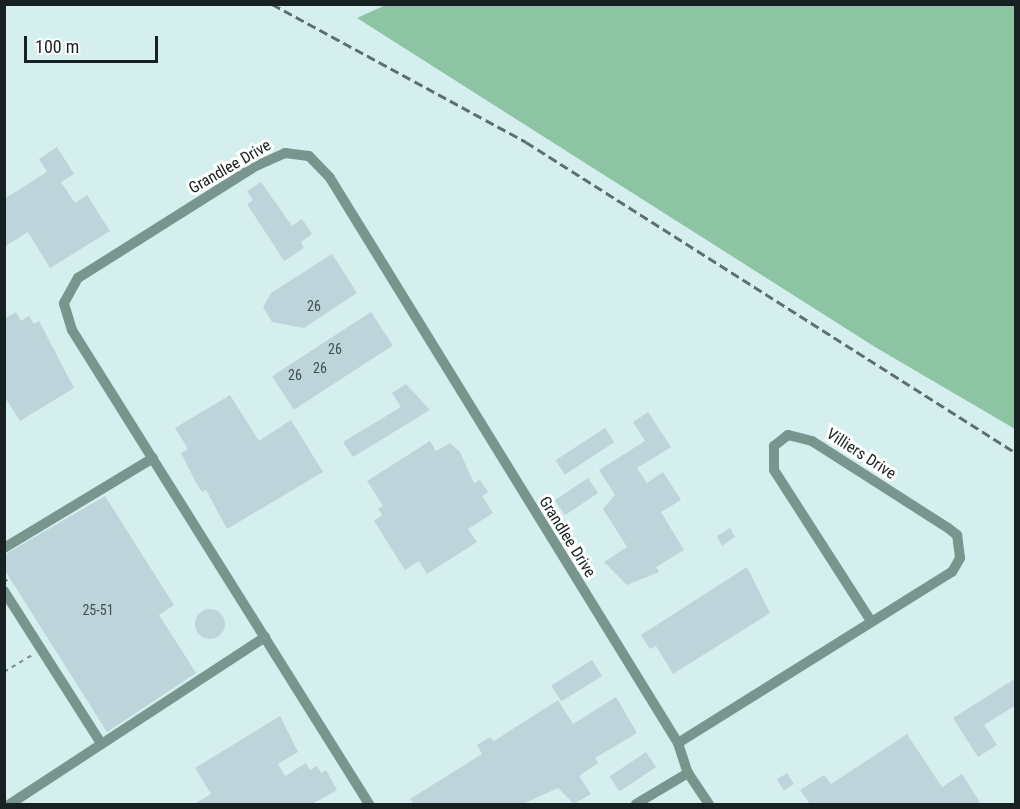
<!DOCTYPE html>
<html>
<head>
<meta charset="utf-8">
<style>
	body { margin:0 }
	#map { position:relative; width:1020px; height:809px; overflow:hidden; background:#d5efef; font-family:"Roboto Condensed",sans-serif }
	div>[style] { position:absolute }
	.green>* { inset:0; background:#8dc4a4 }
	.building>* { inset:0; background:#bdd4da; transform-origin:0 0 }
	.round { border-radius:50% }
	.path>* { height:1.5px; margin-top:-0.75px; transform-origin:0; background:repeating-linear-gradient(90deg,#7d8f8f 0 4.5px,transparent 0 9px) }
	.minor>* { height:10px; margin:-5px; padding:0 5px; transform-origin:5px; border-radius:5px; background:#78968e }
	.rail>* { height:3px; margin-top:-1.5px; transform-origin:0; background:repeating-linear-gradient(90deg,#5f6e6e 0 9px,transparent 0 13.5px) }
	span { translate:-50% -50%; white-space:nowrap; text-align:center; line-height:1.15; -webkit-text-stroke:6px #fff; paint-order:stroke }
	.number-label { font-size:14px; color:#414e4f }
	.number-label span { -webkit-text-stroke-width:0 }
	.street-label { font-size:16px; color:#182121 }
	.frame { position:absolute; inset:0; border:6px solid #182121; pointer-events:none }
	.scale { position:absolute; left:24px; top:36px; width:134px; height:27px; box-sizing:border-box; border:3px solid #182121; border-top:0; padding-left:8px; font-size:18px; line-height:21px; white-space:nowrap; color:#182121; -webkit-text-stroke:4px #fff; paint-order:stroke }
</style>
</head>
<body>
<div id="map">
	<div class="green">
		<div style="clip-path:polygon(388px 4px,1015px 5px,1015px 429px,875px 347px,357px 18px)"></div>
	</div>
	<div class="building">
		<div style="clip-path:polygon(57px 147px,74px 174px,61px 182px,75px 203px,87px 195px,110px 231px,50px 268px,28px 232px,4px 247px,4px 199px,47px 172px,39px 159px)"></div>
		<div style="clip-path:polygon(261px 182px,292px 226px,302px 219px,312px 234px,301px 242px,304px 248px,284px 261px,247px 204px,253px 200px,247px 191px)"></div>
		<div style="clip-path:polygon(332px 254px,357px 293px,304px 328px,272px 322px,263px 307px,271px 293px)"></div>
		<div style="clip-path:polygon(16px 312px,21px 321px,29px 316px,34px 324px,39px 321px,74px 388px,20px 421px,4px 396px,4px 319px)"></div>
		<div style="left:371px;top:312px;width:40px;height:118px;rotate:57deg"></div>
		<div style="clip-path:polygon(406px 384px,430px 410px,353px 457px,343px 442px,401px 407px,392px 393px)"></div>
		<div style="clip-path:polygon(230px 395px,259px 441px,291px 420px,323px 472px,227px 529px,206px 490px,202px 492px,195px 481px,181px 453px,188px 449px,175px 428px)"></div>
		<div style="clip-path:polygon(648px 412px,671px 447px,637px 468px,647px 483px,663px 472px,681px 500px,661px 512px,684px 550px,656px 567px,659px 572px,627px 585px,604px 562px,627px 547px,603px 509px,615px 495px,599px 470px,645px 441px,633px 422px)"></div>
		<div style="left:605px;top:428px;width:17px;height:59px;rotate:57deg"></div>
		<div style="clip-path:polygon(430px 441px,436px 451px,450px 443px,460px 452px,474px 483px,480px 480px,488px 492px,482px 496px,493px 513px,468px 529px,477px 542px,427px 574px,419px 561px,405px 570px,374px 521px,382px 515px,378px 509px,383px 506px,367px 481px)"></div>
		<div style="left:588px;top:478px;width:18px;height:40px;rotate:56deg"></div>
		<div style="clip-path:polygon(105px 496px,174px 605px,159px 615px,196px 673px,107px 732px,4px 569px,4px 555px)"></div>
		<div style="clip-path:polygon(730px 528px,735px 537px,722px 546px,717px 536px)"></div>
		<div style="clip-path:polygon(747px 567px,770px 613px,673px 674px,656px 646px,650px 649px,641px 635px)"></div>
		<div class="round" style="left:195px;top:609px;width:30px;height:30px"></div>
		<div style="left:592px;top:660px;width:19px;height:48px;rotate:58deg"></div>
		<div style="clip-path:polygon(1016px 678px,1016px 705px,984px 725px,997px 745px,978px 757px,953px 718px)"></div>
		<div style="clip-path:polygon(616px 697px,637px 733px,595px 758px,598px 763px,579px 776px,591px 794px,574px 804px,558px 788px,523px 804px,414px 804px,410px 799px,482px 754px,477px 745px,490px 737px,494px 741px,558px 700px,573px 724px)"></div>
		<div style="clip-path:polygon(280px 716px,298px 752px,278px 764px,285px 776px,306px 763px,310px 770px,317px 766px,321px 773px,326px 770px,337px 790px,312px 804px,194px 804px,211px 794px,195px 768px)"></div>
		<div style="clip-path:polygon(907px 734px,942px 787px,962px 774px,981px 804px,810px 804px,800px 790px,824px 775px,831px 784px)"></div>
		<div style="left:646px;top:752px;width:18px;height:44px;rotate:56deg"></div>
		<div style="left:787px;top:773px;width:13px;height:12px;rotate:58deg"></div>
	</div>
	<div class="path">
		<div style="left:4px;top:578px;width:9px;rotate:41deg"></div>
		<div style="left:4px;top:672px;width:33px;rotate:-31deg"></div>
	</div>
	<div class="minor">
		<div style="left:4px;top:548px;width:174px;rotate:-31.1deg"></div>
		<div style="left:4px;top:591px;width:180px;rotate:57.5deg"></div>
		<div style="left:678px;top:743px;width:323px;rotate:-32deg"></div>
		<div style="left:952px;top:572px;width:16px;rotate:-60deg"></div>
		<div style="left:960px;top:558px;width:23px;rotate:-97deg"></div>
		<div style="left:957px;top:535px;width:11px;rotate:-142deg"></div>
		<div style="left:948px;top:528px;width:161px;rotate:-147.4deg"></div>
		<div style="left:812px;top:441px;width:25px;rotate:-166deg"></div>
		<div style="left:788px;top:435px;width:18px;rotate:142deg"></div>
		<div style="left:774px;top:446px;width:24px;rotate:90deg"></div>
		<div style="left:774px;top:470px;width:179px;rotate:57.3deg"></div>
		<div style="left:10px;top:804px;width:305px;rotate:-33.2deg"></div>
		<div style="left:369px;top:804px;width:559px;rotate:-122.07deg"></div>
		<div style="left:72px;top:330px;width:28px;rotate:-107deg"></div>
		<div style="left:64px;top:303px;width:29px;rotate:-61deg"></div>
		<div style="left:78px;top:278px;width:210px;rotate:-32.2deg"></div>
		<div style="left:256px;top:166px;width:32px;rotate:-24deg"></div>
		<div style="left:285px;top:153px;width:24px;rotate:7deg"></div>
		<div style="left:309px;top:156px;width:30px;rotate:46deg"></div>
		<div style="left:330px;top:178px;width:664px;rotate:58.37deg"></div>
		<div style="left:678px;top:743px;width:32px;rotate:72deg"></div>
		<div style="left:688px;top:773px;width:37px;rotate:56deg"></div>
		<div style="left:636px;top:804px;width:61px;rotate:-30.8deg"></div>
	</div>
	<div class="rail">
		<div style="left:272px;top:4px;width:289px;rotate:28.5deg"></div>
		<div style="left:526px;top:142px;width:580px;rotate:32.4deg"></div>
	</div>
	<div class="number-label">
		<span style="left:314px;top:306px">26</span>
		<span style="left:335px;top:349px">26</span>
		<span style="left:320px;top:368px">26</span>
		<span style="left:295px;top:375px">26</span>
		<span style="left:98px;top:610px">25-51</span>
	</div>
	<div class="street-label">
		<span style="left:230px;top:167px;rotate:-30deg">Grandlee Drive</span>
		<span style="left:861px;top:454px;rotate:33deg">Villiers Drive</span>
		<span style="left:567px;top:537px;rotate:58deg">Grandlee Drive</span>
	</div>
	<div class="frame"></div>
	<div class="scale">100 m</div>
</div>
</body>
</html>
